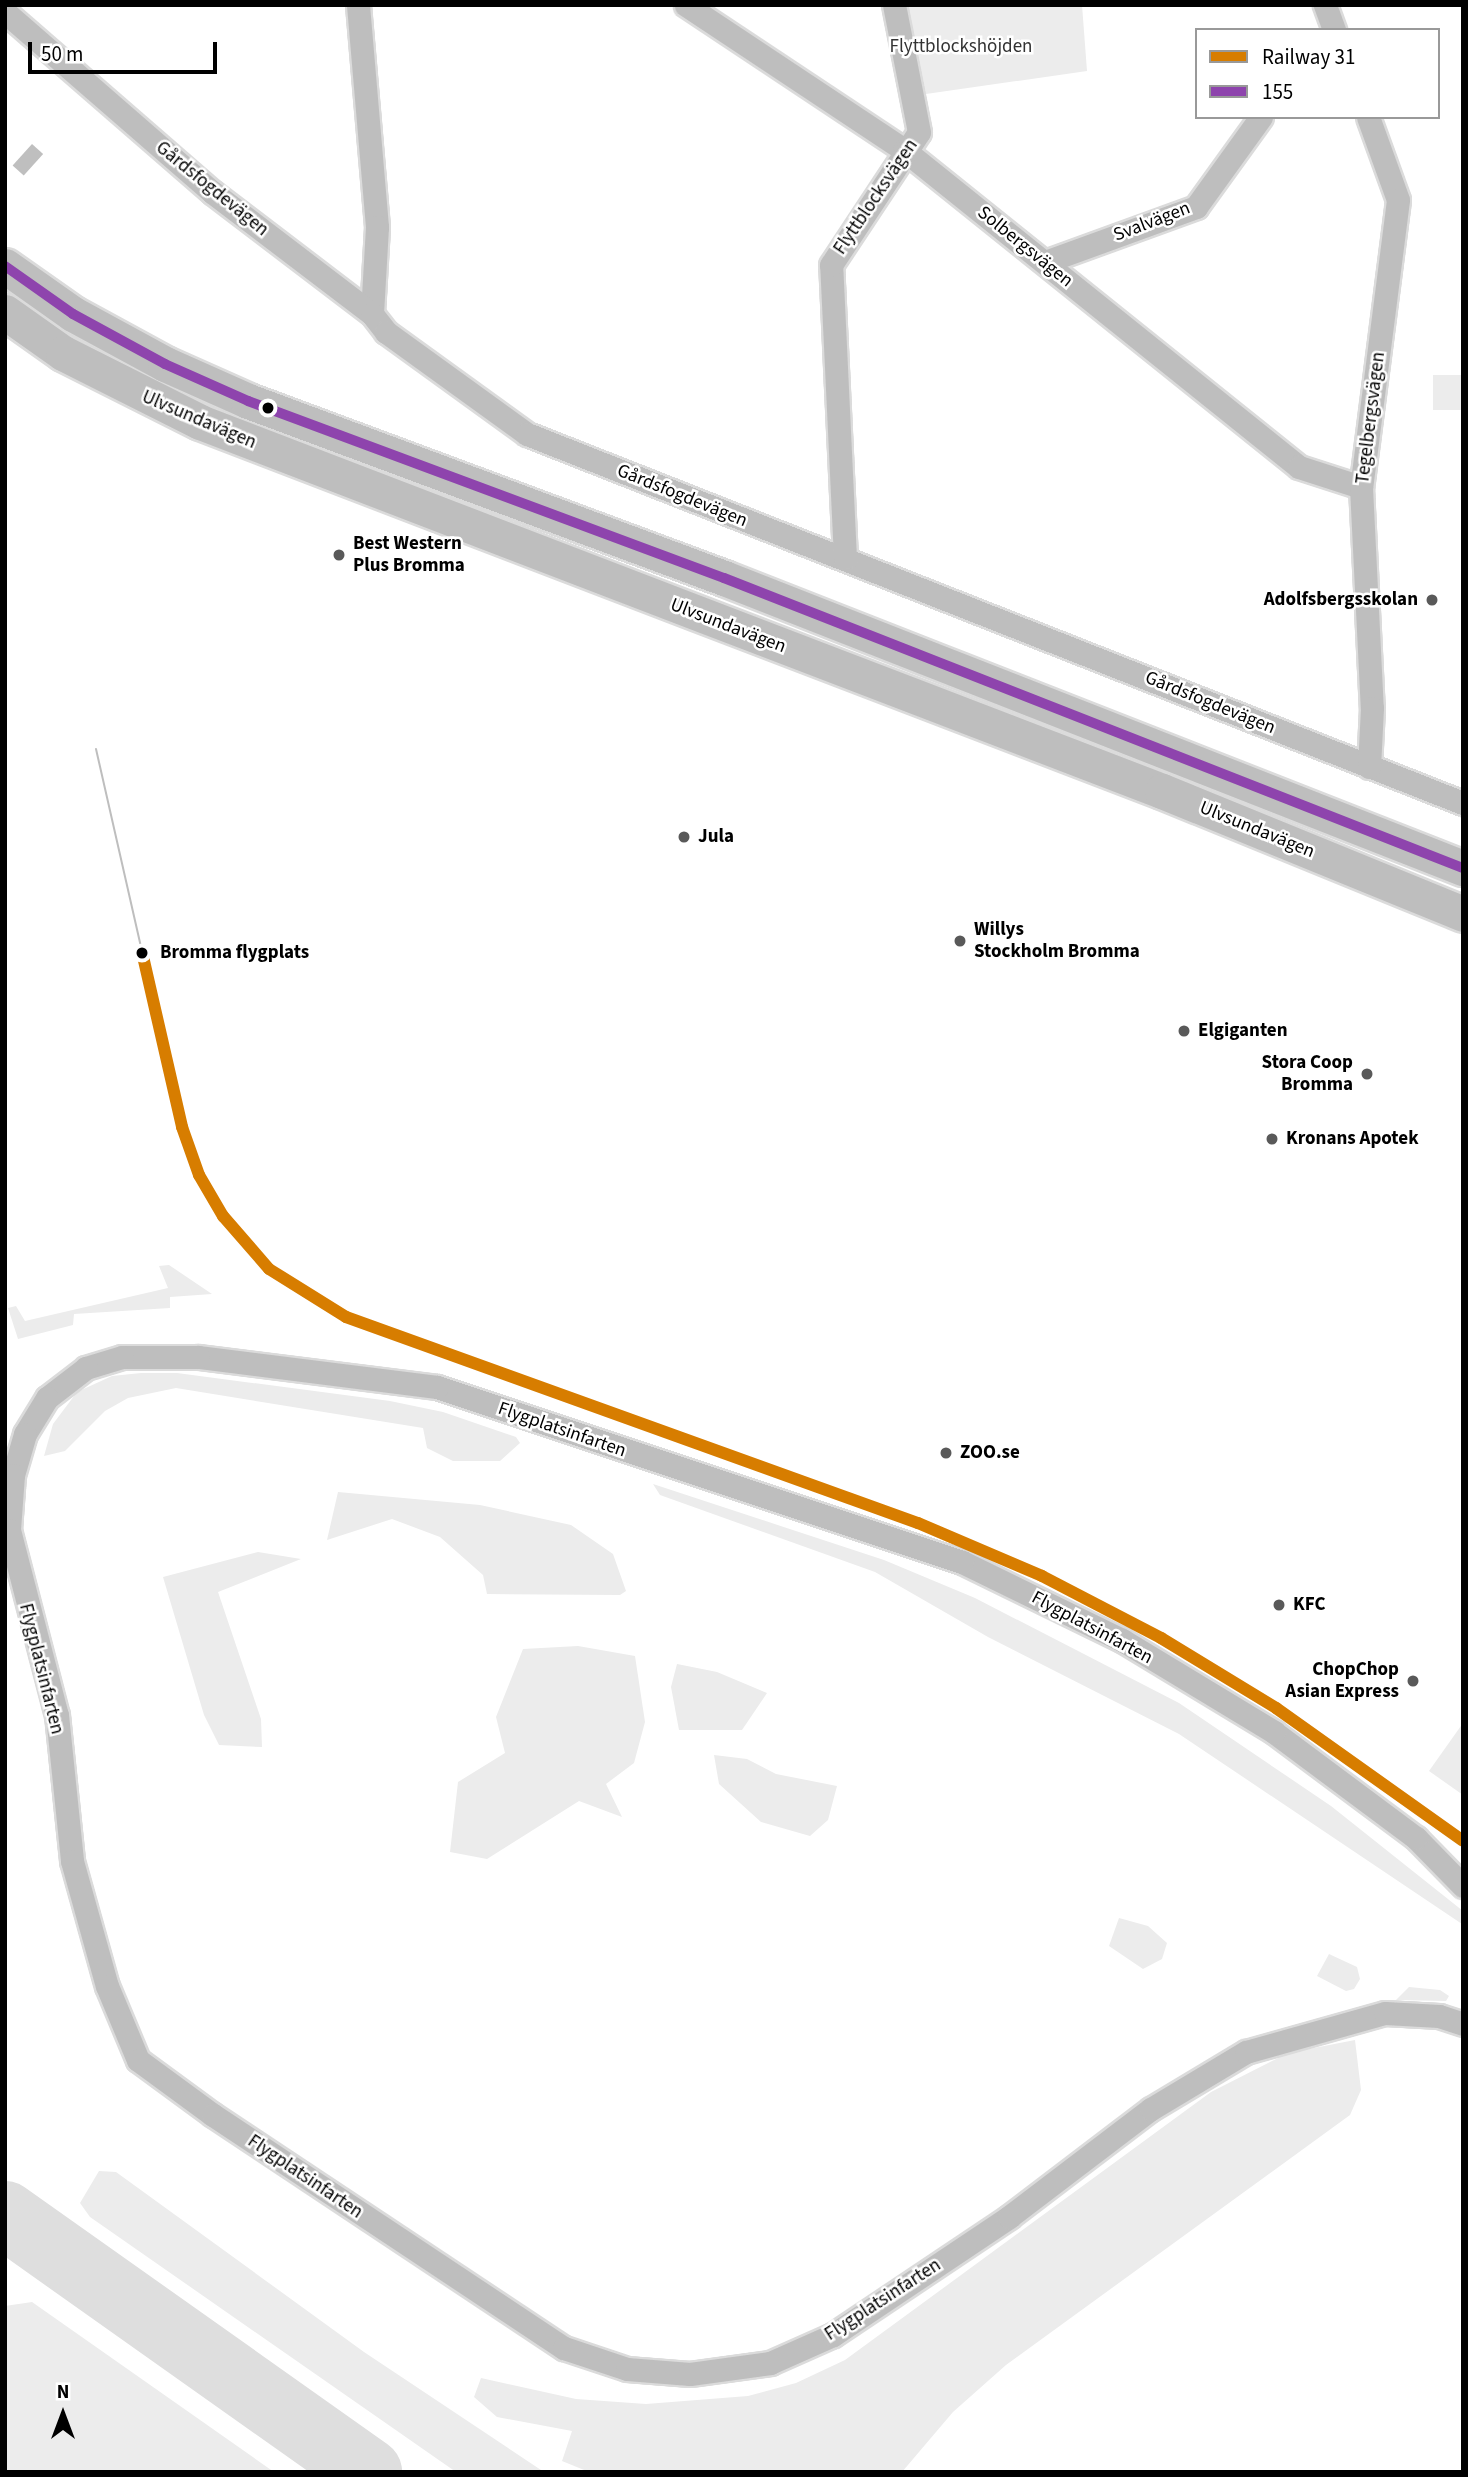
<!DOCTYPE html>
<html>
<head>
<meta charset="utf-8">
<style>
	body { margin:0 }
	#map { position:relative; width:1468px; height:2477px; overflow:hidden; background:#fff; font-family:"Source Sans 3",sans-serif }
	div>[style] { position:absolute }
	.green>* { inset:0; background:#ececec; transform-origin:0 0 }
	.water>* { inset:0; background:#bfbfbf; transform-origin:0 0 }
	.taxiway>* { height:68px; margin:-34px; padding:0 34px; transform-origin:34px; border-radius:34px; background:#dedede }
	.roads { filter:drop-shadow(2px 0 #dbdbdb) drop-shadow(-2px 0 #dbdbdb) drop-shadow(0 2px #dbdbdb) drop-shadow(0 -2px #dbdbdb) }
	.street>* { height:23px; margin:-11.5px; padding:0 11.5px; transform-origin:11.5px; border-radius:11.5px; background:#bebebe }
	.primary>* { height:35px; margin:-17.5px; padding:0 17.5px; transform-origin:17.5px; border-radius:17.5px; background:#bebebe }
	.tram>* { height:2px; margin:-1px; padding:0 1px; transform-origin:1px; border-radius:1px; background:#bebebe }
	.bus-1>* { height:10px; margin:-5px; padding:0 5px; transform-origin:5px; border-radius:5px; background:#8e44ad }
	.rail-1>* { height:12px; margin:-6px; padding:0 6px; transform-origin:6px; border-radius:6px; background:#d77d00 }
	.dots>* { width:19px; height:19px; translate:-50% -50%; box-sizing:border-box; border:4px solid #fff; border-radius:50% }
	span { translate:-50% -50%; white-space:nowrap; text-align:center; line-height:1.15; -webkit-text-stroke:5px #fff; paint-order:stroke }
	.park-label { font-size:19px; color:#333 }
	.street-label { font-size:19px; color:#000 }
	.poi-label { font-size:19px; color:#000; font-weight:700 }
	.left { translate:0 -50%; text-align:left }
	.right { translate:-100% -50%; text-align:right }
	.stop-label { font-size:19px; color:#000; font-weight:700 }
	.frame { position:absolute; inset:0; border:7px solid #000; pointer-events:none }
	.legend { position:absolute; left:1195px; top:28px; width:245px; height:91px; box-sizing:border-box; background:#fff; border:2px solid #999; margin:0; padding:9px 12px; list-style:none; font-size:21px; color:#000 }
	.legend li { display:flex; align-items:center; gap:14px; height:35px }
	.legend b { width:35px; border:2px solid #999 }
	.north { position:absolute; left:28px; top:2379px; width:70px; height:70px; -webkit-text-stroke:5px #fff; paint-order:stroke; rotate:0deg; font-size:19px; font-weight:700; line-height:28px; text-align:center; color:#000 }
	.north::after { content:''; display:block; margin:auto; width:24px; height:32px; background:#000; clip-path:polygon(50% 0,100% 100%,50% 72%,0 100%) }
	.scale { position:absolute; left:28px; top:42px; width:189px; height:32px; box-sizing:border-box; border:4px solid #000; border-top:0; padding-left:9px; font-size:21px; line-height:24px; white-space:nowrap; color:#000; -webkit-text-stroke:5px #fff; paint-order:stroke }
</style>
</head>
<body>
<div id="map">
	<div class="green">
		<div style="clip-path:polygon(908px 5px,1082px 5px,1087px 71px,926px 94px)"></div>
		<div style="left:1433px;top:375px;width:30px;height:35px"></div>
		<div style="clip-path:polygon(169px 1265px,212px 1294px,170px 1297px,170px 1308px,74px 1314px,73px 1325px,18px 1339px,8px 1308px,16px 1306px,25px 1321px,168px 1288px,159px 1266px)"></div>
		<div style="clip-path:polygon(141px 1373px,177px 1373px,390px 1401px,443px 1412px,516px 1437px,520px 1443px,500px 1461px,453px 1461px,427px 1448px,423px 1428px,176px 1388px,128px 1398px,105px 1411px,65px 1451px,44px 1456px,53px 1424px,77px 1392px,112px 1376px)"></div>
		<div style="clip-path:polygon(653px 1484px,884px 1560px,975px 1598px,1179px 1703px,1331px 1806px,1463px 1911px,1462px 1924px,1179px 1734px,988px 1637px,875px 1572px,660px 1495px)"></div>
		<div style="clip-path:polygon(338px 1492px,480px 1505px,571px 1525px,613px 1554px,626px 1591px,620px 1595px,487px 1594px,483px 1575px,440px 1537px,392px 1519px,327px 1540px)"></div>
		<div style="clip-path:polygon(258px 1552px,301px 1559px,218px 1592px,261px 1719px,262px 1747px,219px 1745px,204px 1715px,163px 1577px)"></div>
		<div style="clip-path:polygon(578px 1646px,635px 1656px,645px 1722px,634px 1763px,606px 1784px,622px 1817px,579px 1801px,487px 1859px,450px 1852px,458px 1782px,505px 1753px,496px 1717px,523px 1649px)"></div>
		<div style="clip-path:polygon(677px 1664px,717px 1672px,767px 1693px,742px 1730px,679px 1730px,671px 1687px)"></div>
		<div style="clip-path:polygon(1463px 1723px,1463px 1795px,1429px 1771px)"></div>
		<div style="clip-path:polygon(714px 1755px,747px 1759px,776px 1774px,837px 1786px,828px 1820px,810px 1836px,761px 1822px,719px 1784px)"></div>
		<div style="clip-path:polygon(1119px 1918px,1148px 1926px,1167px 1943px,1162px 1959px,1143px 1969px,1109px 1946px)"></div>
		<div style="clip-path:polygon(1329px 1954px,1357px 1967px,1360px 1979px,1354px 1989px,1346px 1991px,1317px 1976px)"></div>
		<div style="clip-path:polygon(1409px 1987px,1440px 1990px,1449px 1996px,1446px 2001px,1396px 2000px)"></div>
		<div style="clip-path:polygon(1355px 2040px,1361px 2090px,1350px 2115px,1006px 2365px,953px 2412px,902px 2472px,589px 2472px,562px 2461px,572px 2431px,497px 2417px,474px 2397px,481px 2378px,576px 2399px,646px 2404px,748px 2396px,796px 2383px,845px 2360px,1211px 2092px,1288px 2053px)"></div>
		<div style="clip-path:polygon(99px 2171px,116px 2172px,364px 2352px,544px 2472px,456px 2472px,90px 2217px,80px 2203px)"></div>
		<div style="clip-path:polygon(32px 2302px,274px 2472px,5px 2472px,5px 2306px)"></div>
	</div>
	<div class="water">
		<div style="left:32px;top:144px;width:15px;height:29px;rotate:42deg"></div>
	</div>
	<div class="taxiway">
		<div style="left:5px;top:2215px;width:445px;rotate:35.3deg"></div>
	</div>
	<div class="roads">
		<div class="street">
			<div style="left:358px;top:5px;width:223px;rotate:85.1deg"></div>
			<div style="left:377px;top:227px;width:87px;rotate:93.3deg"></div>
			<div style="left:686px;top:5px;width:262px;rotate:33.6deg"></div>
			<div style="left:904px;top:150px;width:506px;rotate:38.75deg"></div>
			<div style="left:1299px;top:467px;width:65px;rotate:17.9deg"></div>
			<div style="left:1325px;top:5px;width:27px;rotate:70deg"></div>
			<div style="left:5px;top:12px;width:274px;rotate:41deg"></div>
			<div style="left:212px;top:192px;width:201px;rotate:37.3deg"></div>
			<div style="left:372px;top:314px;width:23px;rotate:52deg"></div>
			<div style="left:386px;top:332px;width:174px;rotate:35.9deg"></div>
			<div style="left:527px;top:434px;width:1006px;rotate:21.52deg"></div>
			<div style="left:1368px;top:117px;width:88px;rotate:70.1deg"></div>
			<div style="left:1398px;top:200px;width:289px;rotate:97.3deg"></div>
			<div style="left:1361px;top:487px;width:221px;rotate:87.2deg"></div>
			<div style="left:1372px;top:708px;width:59px;rotate:92.9deg"></div>
			<div style="left:1045px;top:262px;width:161px;rotate:-20deg"></div>
			<div style="left:1196px;top:207px;width:111px;rotate:-54.2deg"></div>
			<div style="left:845px;top:558px;width:293px;rotate:-92.7deg"></div>
			<div style="left:831px;top:265px;width:159px;rotate:-56.5deg"></div>
			<div style="left:919px;top:132px;width:129px;rotate:-101.1deg"></div>
			<div style="left:1463px;top:1886px;width:67px;rotate:-134.4deg"></div>
			<div style="left:1416px;top:1838px;width:177px;rotate:-143.3deg"></div>
			<div style="left:1274px;top:1732px;width:178px;rotate:-148.8deg"></div>
			<div style="left:1122px;top:1640px;width:178px;rotate:-154deg"></div>
			<div style="left:962px;top:1562px;width:553px;rotate:-161.57deg"></div>
			<div style="left:437px;top:1387px;width:241px;rotate:-172.8deg"></div>
			<div style="left:198px;top:1357px;width:76px;rotate:180deg"></div>
			<div style="left:122px;top:1357px;width:38px;rotate:163deg"></div>
			<div style="left:86px;top:1368px;width:49px;rotate:142.4deg"></div>
			<div style="left:47px;top:1398px;width:42px;rotate:121.4deg"></div>
			<div style="left:25px;top:1434px;width:43px;rotate:106.3deg"></div>
			<div style="left:13px;top:1475px;width:55px;rotate:94.2deg"></div>
			<div style="left:9px;top:1530px;width:191px;rotate:75.5deg"></div>
			<div style="left:57px;top:1715px;width:147px;rotate:84.1deg"></div>
			<div style="left:72px;top:1861px;width:130px;rotate:74.4deg"></div>
			<div style="left:107px;top:1986px;width:80px;rotate:67.3deg"></div>
			<div style="left:138px;top:2060px;width:93px;rotate:36.3deg"></div>
			<div style="left:213px;top:2115px;width:421px;rotate:33.6deg"></div>
			<div style="left:564px;top:2348px;width:66px;rotate:18.4deg"></div>
			<div style="left:627px;top:2369px;width:63px;rotate:4.5deg"></div>
			<div style="left:690px;top:2374px;width:81px;rotate:-7.8deg"></div>
			<div style="left:770px;top:2363px;width:69px;rotate:-24deg"></div>
			<div style="left:833px;top:2335px;width:212px;rotate:-33.8deg"></div>
			<div style="left:1009px;top:2217px;width:178px;rotate:-37.3deg"></div>
			<div style="left:1151px;top:2109px;width:111px;rotate:-31deg"></div>
			<div style="left:1246px;top:2052px;width:144px;rotate:-15.7deg"></div>
			<div style="left:1385px;top:2013px;width:54px;rotate:3.2deg"></div>
			<div style="left:1439px;top:2016px;width:25px;rotate:18deg"></div>
		</div>
		<div class="primary">
			<div style="left:5px;top:266px;width:83px;rotate:35.2deg"></div>
			<div style="left:73px;top:314px;width:105px;rotate:28.5deg"></div>
			<div style="left:165px;top:364px;width:91px;rotate:24deg"></div>
			<div style="left:248px;top:401px;width:508px;rotate:20.4deg"></div>
			<div style="left:724px;top:578px;width:794px;rotate:21.43deg"></div>
			<div style="left:5px;top:312px;width:71px;rotate:35.3deg"></div>
			<div style="left:63px;top:353px;width:153px;rotate:26.7deg"></div>
			<div style="left:200px;top:422px;width:1030px;rotate:20.99deg"></div>
			<div style="left:1162px;top:791px;width:325px;rotate:22.2deg"></div>
		</div>
	</div>
	<div class="tram">
		<div style="left:96px;top:749px;width:208px;rotate:77.2deg"></div>
	</div>
	<div class="bus-1">
		<div style="left:5px;top:266px;width:83px;rotate:35.2deg"></div>
		<div style="left:73px;top:314px;width:105px;rotate:28.5deg"></div>
		<div style="left:165px;top:364px;width:91px;rotate:24deg"></div>
		<div style="left:248px;top:401px;width:508px;rotate:20.4deg"></div>
		<div style="left:724px;top:578px;width:794px;rotate:21.43deg"></div>
	</div>
	<div class="rail-1">
		<div style="left:142px;top:952px;width:180px;rotate:77.1deg"></div>
		<div style="left:182px;top:1127px;width:51px;rotate:70.5deg"></div>
		<div style="left:199px;top:1175px;width:48px;rotate:59.7deg"></div>
		<div style="left:223px;top:1216px;width:70px;rotate:49deg"></div>
		<div style="left:269px;top:1269px;width:91px;rotate:31.9deg"></div>
		<div style="left:346px;top:1317px;width:608px;rotate:19.81deg"></div>
		<div style="left:918px;top:1523px;width:135px;rotate:23.1deg"></div>
		<div style="left:1042px;top:1576px;width:134px;rotate:27.5deg"></div>
		<div style="left:1161px;top:1638px;width:135px;rotate:31.3deg"></div>
		<div style="left:1276px;top:1708px;width:229px;rotate:35.4deg"></div>
	</div>
	<div class="dots">
		<div style="left:268px;top:408px;background:#000"></div>
		<div style="left:339px;top:555px;background:#595959"></div>
		<div style="left:1432px;top:600px;background:#595959"></div>
		<div style="left:684px;top:837px;background:#595959"></div>
		<div style="left:960px;top:941px;background:#595959"></div>
		<div style="left:142px;top:953px;background:#000"></div>
		<div style="left:1184px;top:1031px;background:#595959"></div>
		<div style="left:1367px;top:1074px;background:#595959"></div>
		<div style="left:1272px;top:1139px;background:#595959"></div>
		<div style="left:946px;top:1453px;background:#595959"></div>
		<div style="left:1279px;top:1605px;background:#595959"></div>
		<div style="left:1413px;top:1681px;background:#595959"></div>
	</div>
	<div class="park-label">
		<span style="left:961px;top:47px">Flyttblockshöjden</span>
	</div>
	<div class="street-label">
		<span style="left:212px;top:189px;rotate:39deg">Gårdsfogdevägen</span>
		<span style="left:876px;top:197px;rotate:-56deg">Flyttblocksvägen</span>
		<span style="left:1152px;top:222px;rotate:-21deg">Svalvägen</span>
		<span style="left:1025px;top:247px;rotate:39deg">Solbergsvägen</span>
		<span style="left:1371px;top:418px;rotate:-83deg">Tegelbergsvägen</span>
		<span style="left:199px;top:420px;rotate:23deg">Ulvsundavägen</span>
		<span style="left:682px;top:496px;rotate:22deg">Gårdsfogdevägen</span>
		<span style="left:728px;top:626px;rotate:21deg">Ulvsundavägen</span>
		<span style="left:1210px;top:703px;rotate:22deg">Gårdsfogdevägen</span>
		<span style="left:1257px;top:830px;rotate:22deg">Ulvsundavägen</span>
		<span style="left:562px;top:1430px;rotate:19deg">Flygplatsinfarten</span>
		<span style="left:1092px;top:1628px;rotate:28deg">Flygplatsinfarten</span>
		<span style="left:41px;top:1669px;rotate:76deg">Flygplatsinfarten</span>
		<span style="left:305px;top:2177px;rotate:34deg">Flygplatsinfarten</span>
		<span style="left:883px;top:2300px;rotate:-33deg">Flygplatsinfarten</span>
	</div>
	<div class="poi-label">
		<span class="left" style="left:353px;top:555px">Best Western<br>Plus Bromma</span>
		<span class="right" style="left:1418px;top:600px">Adolfsbergsskolan</span>
		<span class="left" style="left:698px;top:837px">Jula</span>
		<span class="left" style="left:974px;top:941px">Willys<br>Stockholm Bromma</span>
		<span class="left" style="left:1198px;top:1031px">Elgiganten</span>
		<span class="right" style="left:1353px;top:1074px">Stora Coop<br>Bromma</span>
		<span class="left" style="left:1286px;top:1139px">Kronans Apotek</span>
		<span class="left" style="left:960px;top:1453px">ZOO.se</span>
		<span class="left" style="left:1293px;top:1605px">KFC</span>
		<span class="right" style="left:1399px;top:1681px">ChopChop<br>Asian Express</span>
	</div>
	<div class="stop-label">
		<span class="left" style="left:160px;top:953px">Bromma flygplats</span>
	</div>
	<div class="frame"></div>
	<ul class="legend">
	<li><b style="height:9px;background:#d77d00"></b>Railway 31</li>
	<li><b style="height:9px;background:#8e44ad"></b>155</li>
	</ul>
	<div class="north">N</div>
	<div class="scale">50 m</div>
</div>
</body>
</html>
